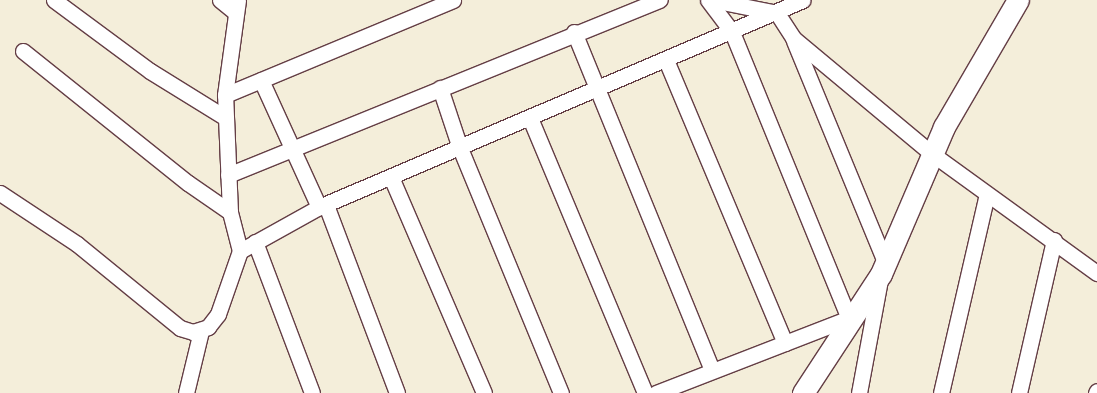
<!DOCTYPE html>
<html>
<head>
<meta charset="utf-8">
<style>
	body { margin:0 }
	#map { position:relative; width:1097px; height:393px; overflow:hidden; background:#f4eeda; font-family:Delius,sans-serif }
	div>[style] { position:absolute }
	.roads { filter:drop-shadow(1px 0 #643e45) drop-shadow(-1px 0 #643e45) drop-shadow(0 1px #643e45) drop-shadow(0 -1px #643e45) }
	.minor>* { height:15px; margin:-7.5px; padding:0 7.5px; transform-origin:7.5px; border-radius:7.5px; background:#fff }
	.secondary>* { height:21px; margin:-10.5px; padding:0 10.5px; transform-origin:10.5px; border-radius:10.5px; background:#fff }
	span { translate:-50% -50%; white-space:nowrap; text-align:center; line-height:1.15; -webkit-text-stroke:5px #fff; paint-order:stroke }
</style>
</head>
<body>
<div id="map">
	<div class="roads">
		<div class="minor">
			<div style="left:54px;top:0;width:119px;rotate:36.5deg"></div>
			<div style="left:150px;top:71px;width:89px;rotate:31.7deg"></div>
			<div style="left:220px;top:0;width:19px;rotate:39deg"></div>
			<div style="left:708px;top:0;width:40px;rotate:53deg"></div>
			<div style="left:732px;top:32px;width:309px;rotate:67.8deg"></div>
			<div style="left:712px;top:0;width:66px;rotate:11.3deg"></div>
			<div style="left:777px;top:13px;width:30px;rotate:57deg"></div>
			<div style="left:793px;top:38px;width:180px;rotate:39.8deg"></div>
			<div style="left:931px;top:153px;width:205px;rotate:35.9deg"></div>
			<div style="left:574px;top:32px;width:365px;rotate:67.8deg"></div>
			<div style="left:794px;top:41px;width:241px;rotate:67.6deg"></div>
			<div style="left:23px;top:51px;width:211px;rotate:38.7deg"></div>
			<div style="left:188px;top:183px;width:51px;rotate:34.6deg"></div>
			<div style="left:666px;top:60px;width:307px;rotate:67.2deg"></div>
			<div style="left:261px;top:80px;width:140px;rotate:65.5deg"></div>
			<div style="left:440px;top:88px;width:63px;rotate:71.6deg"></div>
			<div style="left:460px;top:148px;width:265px;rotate:67.6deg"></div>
			<div style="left:225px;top:95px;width:247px;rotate:-22.6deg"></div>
			<div style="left:530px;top:118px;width:298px;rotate:67.3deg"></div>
			<div style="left:228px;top:175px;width:466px;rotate:-22.1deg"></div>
			<div style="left:391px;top:177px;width:235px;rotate:66.7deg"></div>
			<div style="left:0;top:193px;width:92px;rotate:33.5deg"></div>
			<div style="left:77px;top:244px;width:133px;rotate:39.2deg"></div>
			<div style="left:180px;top:328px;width:14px;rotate:17deg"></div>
			<div style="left:193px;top:332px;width:16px;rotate:-18deg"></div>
			<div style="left:208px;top:327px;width:16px;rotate:-52deg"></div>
			<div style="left:218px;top:314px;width:67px;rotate:-70.8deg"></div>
			<div style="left:240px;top:251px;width:40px;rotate:-104.4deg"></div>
			<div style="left:230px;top:212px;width:117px;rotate:-92.4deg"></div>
			<div style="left:225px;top:95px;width:96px;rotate:-82.2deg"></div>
			<div style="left:326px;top:205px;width:201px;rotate:69.3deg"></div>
			<div style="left:255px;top:242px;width:161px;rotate:69.3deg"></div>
			<div style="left:240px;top:251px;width:90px;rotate:-29.1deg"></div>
			<div style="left:319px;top:207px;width:526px;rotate:-23.16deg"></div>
			<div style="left:186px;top:393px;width:64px;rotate:-76.4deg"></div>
			<div style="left:656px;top:393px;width:213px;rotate:-21.2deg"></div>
			<div style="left:859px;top:393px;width:115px;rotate:-79.5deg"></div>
			<div style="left:941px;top:393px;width:204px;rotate:-77deg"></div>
			<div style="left:1019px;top:393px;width:157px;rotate:-77.1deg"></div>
			<div style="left:1096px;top:393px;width:2px;rotate:-63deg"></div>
		</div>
		<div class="secondary">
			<div style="left:803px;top:393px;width:142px;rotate:-56.8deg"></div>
			<div style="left:881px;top:274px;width:160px;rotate:-66.8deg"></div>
			<div style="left:944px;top:127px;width:147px;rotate:-59.8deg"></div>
		</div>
	</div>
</div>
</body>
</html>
